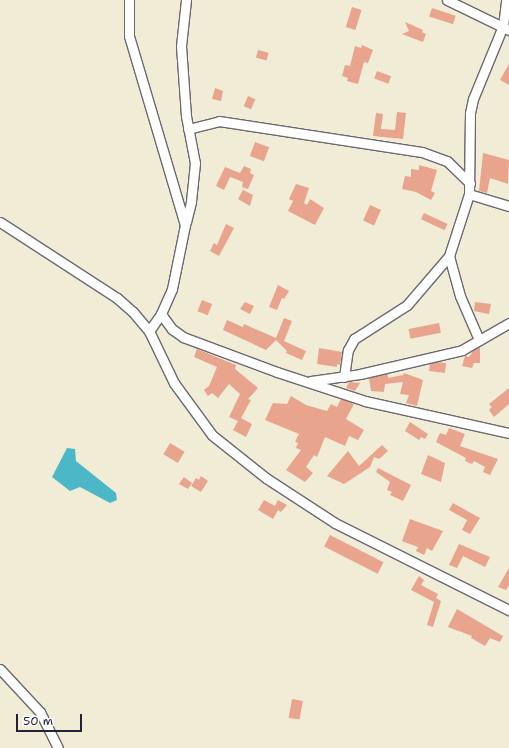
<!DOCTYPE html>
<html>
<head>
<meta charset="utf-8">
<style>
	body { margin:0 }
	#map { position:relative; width:509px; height:748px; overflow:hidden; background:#f1ecd6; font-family:"Shantell Sans",sans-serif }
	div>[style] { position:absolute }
	.water>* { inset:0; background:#4cb8c7 }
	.building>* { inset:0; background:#e9a48d; transform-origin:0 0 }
	.roads { filter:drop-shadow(1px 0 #6a6971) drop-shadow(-1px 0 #6a6971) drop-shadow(0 1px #6a6971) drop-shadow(0 -1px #6a6971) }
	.minor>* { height:9px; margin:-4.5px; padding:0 4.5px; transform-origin:4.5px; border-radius:4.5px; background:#fff }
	span { translate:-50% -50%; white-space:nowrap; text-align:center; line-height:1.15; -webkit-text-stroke:4px #fff; paint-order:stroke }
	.scale { position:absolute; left:16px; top:714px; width:66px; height:18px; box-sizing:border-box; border:2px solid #22223b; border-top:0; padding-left:5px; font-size:12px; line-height:14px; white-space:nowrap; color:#22223b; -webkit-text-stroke:3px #fff; paint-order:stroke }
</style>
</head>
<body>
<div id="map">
	<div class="water">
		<div style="clip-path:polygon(67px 448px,75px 449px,76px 461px,116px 493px,117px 500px,110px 503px,80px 487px,70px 491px,52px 477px)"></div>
	</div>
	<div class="building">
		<div style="left:352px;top:7px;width:10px;height:21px;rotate:17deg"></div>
		<div style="left:432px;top:8px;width:25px;height:9px;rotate:18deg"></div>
		<div style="clip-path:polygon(405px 22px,423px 30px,422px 32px,426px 34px,423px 42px,402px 34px,409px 31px)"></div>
		<div style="clip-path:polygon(362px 45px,373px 50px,368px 63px,364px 62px,358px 84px,347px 81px,348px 78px,342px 76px,345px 65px,350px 66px,355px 46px,361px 48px)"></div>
		<div style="left:258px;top:50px;width:11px;height:8px;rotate:15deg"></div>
		<div style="clip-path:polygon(509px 64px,509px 85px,500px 80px)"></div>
		<div style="left:377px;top:71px;width:15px;height:8px;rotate:20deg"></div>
		<div style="clip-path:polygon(215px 88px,223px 91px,221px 101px,212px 99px)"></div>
		<div style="left:248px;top:96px;width:8px;height:11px;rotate:23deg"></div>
		<div style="clip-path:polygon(397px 112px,406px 113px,403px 139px,373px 136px,376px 113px,383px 114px,381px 129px,395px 130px)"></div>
		<div style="left:255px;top:142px;width:15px;height:15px;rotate:20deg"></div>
		<div style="clip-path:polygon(483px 153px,509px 160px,508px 184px,490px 178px,487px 193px,479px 191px)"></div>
		<div style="clip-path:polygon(419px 165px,437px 170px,431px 191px,435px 193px,431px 200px,416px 192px,402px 189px,405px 176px,411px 177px,411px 169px,419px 170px)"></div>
		<div style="clip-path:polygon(244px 166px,251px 169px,250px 173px,254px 175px,248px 189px,242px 187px,243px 182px,230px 177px,224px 190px,216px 186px,225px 167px,240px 173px)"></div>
		<div style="clip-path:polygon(296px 184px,309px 188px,304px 203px,307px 205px,310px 199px,324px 208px,315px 225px,288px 211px,293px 201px,289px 199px)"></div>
		<div style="clip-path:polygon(243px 190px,253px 195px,250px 206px,238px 199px)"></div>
		<div style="left:370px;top:205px;width:12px;height:17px;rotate:24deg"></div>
		<div style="left:424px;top:213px;width:26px;height:7px;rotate:25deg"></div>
		<div style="clip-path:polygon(226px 224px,234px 228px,219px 256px,210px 251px,214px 243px,217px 245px)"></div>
		<div style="clip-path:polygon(278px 285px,289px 291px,284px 299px,282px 298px,277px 310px,269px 307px)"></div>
		<div style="left:202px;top:300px;width:11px;height:12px;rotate:22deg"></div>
		<div style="clip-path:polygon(245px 302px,254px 306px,250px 314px,240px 309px)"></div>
		<div style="clip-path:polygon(475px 302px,491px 304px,489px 314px,474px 311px)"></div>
		<div style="clip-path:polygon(284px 318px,292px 321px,284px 341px,306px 351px,302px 360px,286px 353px,287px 351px,276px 340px,266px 350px,223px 330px,227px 320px,243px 327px,244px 324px,276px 338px)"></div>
		<div style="left:439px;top:323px;width:10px;height:31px;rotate:79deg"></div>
		<div style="clip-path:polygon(480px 347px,480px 363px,474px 363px,472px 368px,462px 366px,465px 356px,469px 357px,473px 351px)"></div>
		<div style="clip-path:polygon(319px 348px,342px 352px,340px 365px,337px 364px,337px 367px,317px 364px)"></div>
		<div style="clip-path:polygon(197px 349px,236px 365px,235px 369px,258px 388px,248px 399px,251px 400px,241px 418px,252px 424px,246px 437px,233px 430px,238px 421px,229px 417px,240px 394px,229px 384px,218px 398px,212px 393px,208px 396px,204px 390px,209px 386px,217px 367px,194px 357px)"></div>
		<div style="clip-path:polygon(436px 362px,446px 363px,445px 373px,429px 371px,430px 364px)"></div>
		<div style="clip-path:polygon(404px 373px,423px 380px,417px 406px,406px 403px,409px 395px,400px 394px,403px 382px,385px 384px,384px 392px,371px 391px,369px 378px,388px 374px,388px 378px,403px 375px)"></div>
		<div style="clip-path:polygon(349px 382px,360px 383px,355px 391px,346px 388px)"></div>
		<div style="clip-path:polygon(509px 388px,509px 404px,494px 417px,489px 410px,492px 407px,489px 404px)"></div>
		<div style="clip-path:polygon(291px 396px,306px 405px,327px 411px,331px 404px,337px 407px,341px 399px,354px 404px,346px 419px,364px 430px,358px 440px,349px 436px,345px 446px,325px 437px,317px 457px,314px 455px,306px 467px,313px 473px,305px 482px,286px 470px,301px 450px,296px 448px,298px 443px,295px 442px,299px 434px,265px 420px,273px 403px,287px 404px)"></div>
		<div style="clip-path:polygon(410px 422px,428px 434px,425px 439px,421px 437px,419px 440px,405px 431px)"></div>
		<div style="clip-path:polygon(449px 428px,465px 434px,460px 446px,498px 459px,490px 475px,483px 472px,485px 467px,474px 461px,472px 464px,465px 461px,466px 458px,436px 442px,440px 433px,446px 435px)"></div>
		<div style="left:170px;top:443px;width:17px;height:13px;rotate:31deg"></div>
		<div style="clip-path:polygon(382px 445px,388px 451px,379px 459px,374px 457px,370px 467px,344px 484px,327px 476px,348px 451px,359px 466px)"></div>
		<div style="clip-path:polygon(428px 455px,445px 463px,441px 482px,421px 474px)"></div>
		<div style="clip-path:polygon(378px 468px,411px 485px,403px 501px,390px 495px,392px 492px,387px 490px,390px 482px,376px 472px)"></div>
		<div style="clip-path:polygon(201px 476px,208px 481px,201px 492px,191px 486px,196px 478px,199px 480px)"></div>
		<div style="clip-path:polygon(184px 477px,192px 483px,188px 489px,179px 484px)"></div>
		<div style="clip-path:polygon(264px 500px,275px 506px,278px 500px,287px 505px,281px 512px,278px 510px,273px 519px,258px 510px)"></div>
		<div style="clip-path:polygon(453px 503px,480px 518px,470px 534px,462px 530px,467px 520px,449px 510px)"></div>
		<div style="clip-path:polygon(410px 519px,443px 531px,432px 551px,427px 548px,424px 555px,416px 551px,418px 547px,402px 541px)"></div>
		<div style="left:330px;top:535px;width:60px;height:13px;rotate:27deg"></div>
		<div style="clip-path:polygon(459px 544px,490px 557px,485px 567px,463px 556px,457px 568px,449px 565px)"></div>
		<div style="clip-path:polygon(509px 568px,509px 585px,506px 590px,498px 587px)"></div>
		<div style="clip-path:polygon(419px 576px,424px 580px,421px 585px,438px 594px,436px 598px,441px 601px,433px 627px,427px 625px,434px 602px,411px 590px)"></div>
		<div style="clip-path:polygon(457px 609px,503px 636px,500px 642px,490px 638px,485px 646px,471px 638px,472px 636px,448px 627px)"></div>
		<div style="left:292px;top:699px;width:11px;height:19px;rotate:10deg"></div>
	</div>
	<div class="roads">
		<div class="minor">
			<div style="left:129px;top:0;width:36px;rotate:90deg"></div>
			<div style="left:129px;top:36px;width:197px;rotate:73.5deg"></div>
			<div style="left:185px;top:225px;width:65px;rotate:101.5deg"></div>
			<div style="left:172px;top:289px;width:27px;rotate:114deg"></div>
			<div style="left:161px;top:314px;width:21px;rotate:125deg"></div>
			<div style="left:186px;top:0;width:46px;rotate:96.2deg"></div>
			<div style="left:181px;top:46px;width:70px;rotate:85.9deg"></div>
			<div style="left:186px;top:116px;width:48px;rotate:79.2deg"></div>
			<div style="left:195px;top:163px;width:39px;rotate:96deg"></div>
			<div style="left:191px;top:202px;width:21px;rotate:104deg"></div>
			<div style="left:447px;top:0;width:69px;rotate:25.8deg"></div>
			<div style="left:188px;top:129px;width:32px;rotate:-14deg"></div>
			<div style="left:219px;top:121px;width:205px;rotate:8.7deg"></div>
			<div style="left:422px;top:152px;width:27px;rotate:20deg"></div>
			<div style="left:447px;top:161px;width:32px;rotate:44deg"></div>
			<div style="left:469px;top:194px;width:42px;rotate:16.7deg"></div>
			<div style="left:0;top:222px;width:140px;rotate:33deg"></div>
			<div style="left:117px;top:298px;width:21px;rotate:41deg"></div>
			<div style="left:133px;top:312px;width:25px;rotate:50deg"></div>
			<div style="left:149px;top:331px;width:58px;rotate:64.3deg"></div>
			<div style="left:174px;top:383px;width:64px;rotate:53.8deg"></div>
			<div style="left:212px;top:435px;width:69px;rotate:38.5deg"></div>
			<div style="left:266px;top:478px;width:82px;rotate:33.1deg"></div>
			<div style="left:335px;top:523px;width:195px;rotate:26.6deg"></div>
			<div style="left:449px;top:256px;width:41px;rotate:74.6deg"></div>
			<div style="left:460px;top:296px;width:48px;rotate:66.6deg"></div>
			<div style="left:161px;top:314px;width:19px;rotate:54deg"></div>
			<div style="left:172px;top:329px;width:14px;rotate:36deg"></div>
			<div style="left:183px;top:337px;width:100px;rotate:20.4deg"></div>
			<div style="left:277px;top:372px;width:93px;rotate:18.2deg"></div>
			<div style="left:365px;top:401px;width:148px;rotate:12.5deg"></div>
			<div style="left:344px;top:377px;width:27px;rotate:-82deg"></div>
			<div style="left:348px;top:350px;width:13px;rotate:-61deg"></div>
			<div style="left:354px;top:339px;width:63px;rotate:-32.7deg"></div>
			<div style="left:407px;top:305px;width:65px;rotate:-49.4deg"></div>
			<div style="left:449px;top:256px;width:65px;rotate:-72.1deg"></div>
			<div style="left:469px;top:194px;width:81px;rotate:-89.3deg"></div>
			<div style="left:470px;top:113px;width:14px;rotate:-78deg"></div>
			<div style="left:473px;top:99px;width:79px;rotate:-67.7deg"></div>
			<div style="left:503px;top:26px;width:26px;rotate:-83deg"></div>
			<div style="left:311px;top:381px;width:49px;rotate:-8.1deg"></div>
			<div style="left:360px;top:374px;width:105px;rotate:-13.2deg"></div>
			<div style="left:462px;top:350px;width:54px;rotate:-29.9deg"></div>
			<div style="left:0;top:669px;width:59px;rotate:47.1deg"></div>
			<div style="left:40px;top:712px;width:40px;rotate:63.4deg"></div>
		</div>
	</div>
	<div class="scale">50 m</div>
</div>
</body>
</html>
